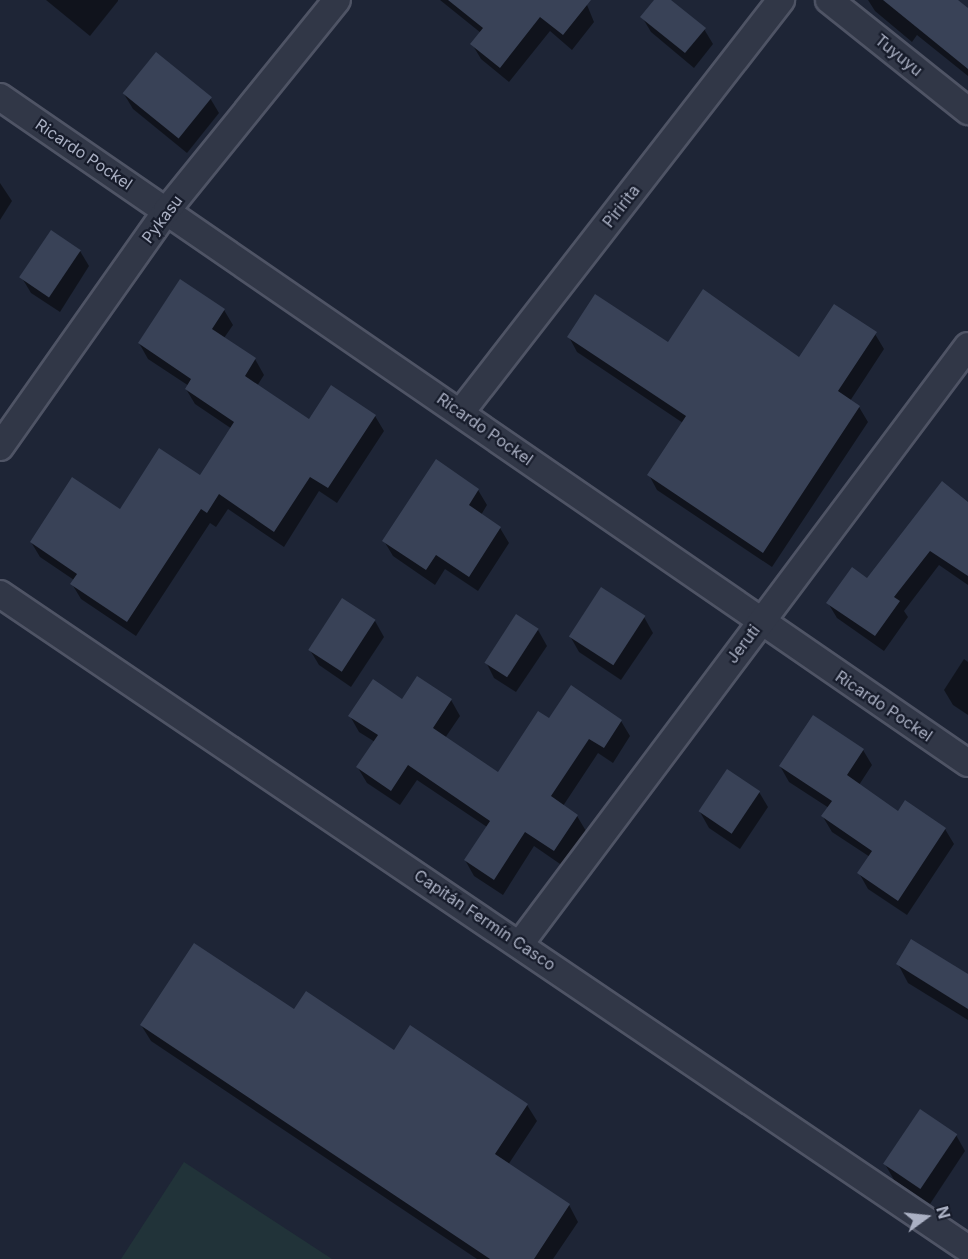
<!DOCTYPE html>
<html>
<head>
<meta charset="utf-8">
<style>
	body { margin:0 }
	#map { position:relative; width:968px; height:1259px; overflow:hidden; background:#1e2536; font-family:Inter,sans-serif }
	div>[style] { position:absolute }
	.green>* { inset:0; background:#213339 }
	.shadow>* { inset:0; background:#0007 }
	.building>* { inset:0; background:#394257; transform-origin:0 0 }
	.roads { filter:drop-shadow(2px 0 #4f5465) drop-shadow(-2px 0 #4f5465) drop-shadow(0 2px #4f5465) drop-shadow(0 -2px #4f5465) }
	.street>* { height:26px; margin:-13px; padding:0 13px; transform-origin:13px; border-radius:13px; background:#313747 }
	span { translate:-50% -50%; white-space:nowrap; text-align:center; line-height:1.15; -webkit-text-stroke:4.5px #171c2b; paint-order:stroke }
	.street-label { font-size:16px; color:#abb1c4 }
	.north { position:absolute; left:896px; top:1187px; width:60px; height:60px; -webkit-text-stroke:4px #171c2b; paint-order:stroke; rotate:75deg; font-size:16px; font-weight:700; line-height:24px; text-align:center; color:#abb1c4 }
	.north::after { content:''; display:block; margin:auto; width:21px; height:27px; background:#abb1c4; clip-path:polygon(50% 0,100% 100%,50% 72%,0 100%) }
</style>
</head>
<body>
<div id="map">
	<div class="green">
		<div style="clip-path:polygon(184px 1162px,332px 1259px,121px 1259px)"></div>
	</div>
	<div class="shadow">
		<div style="clip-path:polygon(46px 0,118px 0,118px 1px,90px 36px)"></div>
		<div style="clip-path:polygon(440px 0,585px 0,594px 22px,572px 50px,550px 31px,509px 82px,481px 59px,472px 44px,481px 33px)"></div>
		<div style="clip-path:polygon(656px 0,669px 0,704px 29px,713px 44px,694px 68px,651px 32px,642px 17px)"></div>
		<div style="clip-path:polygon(868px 0,955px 0,968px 10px,968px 76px,917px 35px,912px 42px,875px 11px)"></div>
		<div style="clip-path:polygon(124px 94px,210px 98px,219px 113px,187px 153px,133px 109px)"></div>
		<div style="clip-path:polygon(0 183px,12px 201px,0 220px)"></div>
		<div style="clip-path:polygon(80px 251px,89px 266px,60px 312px,31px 293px,22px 278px)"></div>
		<div style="clip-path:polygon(224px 310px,233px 325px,224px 338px,255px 359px,264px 375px,257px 386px,309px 421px,375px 416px,384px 431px,337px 503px,319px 491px,284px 547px,228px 509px,216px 527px,210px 523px,136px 636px,81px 599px,72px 584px,74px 580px,40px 557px,31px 542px,120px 511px,200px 477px,232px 429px,195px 404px,186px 389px,189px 386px,148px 359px,139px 343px)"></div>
		<div style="clip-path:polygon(875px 334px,884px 349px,850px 401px,859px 407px,868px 422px,772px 567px,657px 490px,649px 475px,683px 423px,577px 352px,569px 337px,799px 359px)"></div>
		<div style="clip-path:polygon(478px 490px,487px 505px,481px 515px,500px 528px,509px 543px,478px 591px,445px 569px,435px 585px,393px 556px,384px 541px)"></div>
		<div style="clip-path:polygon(968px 503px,968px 585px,939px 565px,904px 611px,908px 617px,884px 651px,837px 618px,828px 603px,868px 580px)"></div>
		<div style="clip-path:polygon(644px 617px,653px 633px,621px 680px,579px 652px,570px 636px)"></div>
		<div style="clip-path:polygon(375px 621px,384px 637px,351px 687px,319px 665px,310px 650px)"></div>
		<div style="clip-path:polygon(538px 630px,547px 646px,516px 692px,494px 678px,486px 662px)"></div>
		<div style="clip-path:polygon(964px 659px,968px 662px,968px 715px,953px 705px,944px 690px)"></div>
		<div style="clip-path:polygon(417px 678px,451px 700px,460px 716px,445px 738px,499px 774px,549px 720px,621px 721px,630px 736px,613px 763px,598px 753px,563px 806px,577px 816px,586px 831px,563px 866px,534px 846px,503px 895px,474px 876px,465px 860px,487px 827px,417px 780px,400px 805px,367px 783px,358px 768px,375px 742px,359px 732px,350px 716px,402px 701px)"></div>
		<div style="clip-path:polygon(863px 750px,872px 765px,859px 785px,899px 813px,945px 829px,954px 844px,907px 915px,868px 889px,859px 873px,870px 857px,832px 832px,823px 817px,829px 808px,789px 782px,780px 766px)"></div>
		<div style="clip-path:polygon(759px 792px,768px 807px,740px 849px,709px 828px,700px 812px)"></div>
		<div style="clip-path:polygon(898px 964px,968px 976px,968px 1020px,908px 983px)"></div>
		<div style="clip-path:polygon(294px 1011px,394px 1052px,410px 1027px,527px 1105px,537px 1121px,508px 1165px,569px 1205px,578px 1222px,553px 1259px,477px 1259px,151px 1041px,141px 1025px)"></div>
		<div style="clip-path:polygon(920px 1111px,956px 1135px,965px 1151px,930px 1204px,894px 1180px,885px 1164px)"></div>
	</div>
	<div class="building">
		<div style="clip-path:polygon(448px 0,591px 0,563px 35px,540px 17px,500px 68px,470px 44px,483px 28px)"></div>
		<div style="clip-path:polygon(654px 0,671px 0,706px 28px,685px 53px,640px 17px)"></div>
		<div style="clip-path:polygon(883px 0,958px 0,968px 8px,968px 69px)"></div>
		<div style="left:156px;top:52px;width:72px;height:53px;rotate:39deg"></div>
		<div style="left:51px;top:230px;width:36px;height:57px;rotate:34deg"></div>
		<div style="clip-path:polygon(180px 279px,225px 309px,212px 329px,256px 358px,245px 376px,309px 419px,331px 385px,376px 415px,328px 488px,310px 477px,274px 532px,219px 494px,207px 513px,201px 509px,127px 622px,70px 584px,77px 574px,30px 542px,72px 477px,120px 509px,159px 448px,200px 475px,234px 422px,185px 389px,191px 379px,138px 343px)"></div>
		<div style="clip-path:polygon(703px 289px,799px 357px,834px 304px,877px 332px,838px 391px,860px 406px,763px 553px,647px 475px,686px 416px,567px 337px,595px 294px,668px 342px)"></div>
		<div style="clip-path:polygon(436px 459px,479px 489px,469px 505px,501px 527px,469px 577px,436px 555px,426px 570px,382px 541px)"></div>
		<div style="clip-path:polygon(942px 481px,968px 502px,968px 576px,930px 551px,894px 597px,900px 601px,875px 636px,826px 603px,852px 567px,867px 578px)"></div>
		<div style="left:601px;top:587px;width:53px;height:59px;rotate:33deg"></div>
		<div style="left:342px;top:598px;width:40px;height:62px;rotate:33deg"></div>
		<div style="left:516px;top:614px;width:27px;height:58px;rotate:33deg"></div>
		<div style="clip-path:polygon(417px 676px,452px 699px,433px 728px,498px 772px,538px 711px,549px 718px,571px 685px,622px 720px,604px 748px,589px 739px,551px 796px,578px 815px,554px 851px,525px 832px,494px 880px,464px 860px,490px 821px,408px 765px,391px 791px,356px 767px,378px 735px,348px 716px,373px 679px,402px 699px)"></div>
		<div style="clip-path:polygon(813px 715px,864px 749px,847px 775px,898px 811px,905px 800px,946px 828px,898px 901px,857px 873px,872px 851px,821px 816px,832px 801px,779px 766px)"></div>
		<div style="left:727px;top:769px;width:40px;height:51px;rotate:34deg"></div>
		<div style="clip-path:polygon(911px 939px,968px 974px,968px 1009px,896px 964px)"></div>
		<div style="clip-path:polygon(194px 943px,294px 1009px,306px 991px,394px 1050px,410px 1025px,528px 1104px,495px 1154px,570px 1204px,534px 1259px,490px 1259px,140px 1025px)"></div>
		<div style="left:920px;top:1109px;width:45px;height:66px;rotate:34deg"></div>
	</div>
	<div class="roads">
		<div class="street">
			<div style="left:829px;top:0;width:178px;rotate:38.6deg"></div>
			<div style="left:0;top:97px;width:1175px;rotate:34.53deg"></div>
			<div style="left:461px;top:412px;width:522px;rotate:-52.16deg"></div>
			<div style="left:0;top:447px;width:290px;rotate:-54.8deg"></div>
			<div style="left:167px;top:210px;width:270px;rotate:-51deg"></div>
			<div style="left:0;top:594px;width:1169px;rotate:34.08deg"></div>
			<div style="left:520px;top:944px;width:747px;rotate:-53.16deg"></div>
		</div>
	</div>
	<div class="street-label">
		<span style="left:899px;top:55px;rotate:39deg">Tuyuyu</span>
		<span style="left:84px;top:154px;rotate:34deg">Ricardo Pockel</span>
		<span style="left:621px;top:206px;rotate:-52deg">Piririta</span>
		<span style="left:162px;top:219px;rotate:-53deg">Pykasu</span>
		<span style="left:485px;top:429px;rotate:35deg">Ricardo Pockel</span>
		<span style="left:743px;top:644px;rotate:-53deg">Jeruti</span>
		<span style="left:884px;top:706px;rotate:34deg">Ricardo Pockel</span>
		<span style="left:485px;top:920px;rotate:34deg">Capitán Fermín Casco</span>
	</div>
	<div class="north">N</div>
</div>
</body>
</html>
